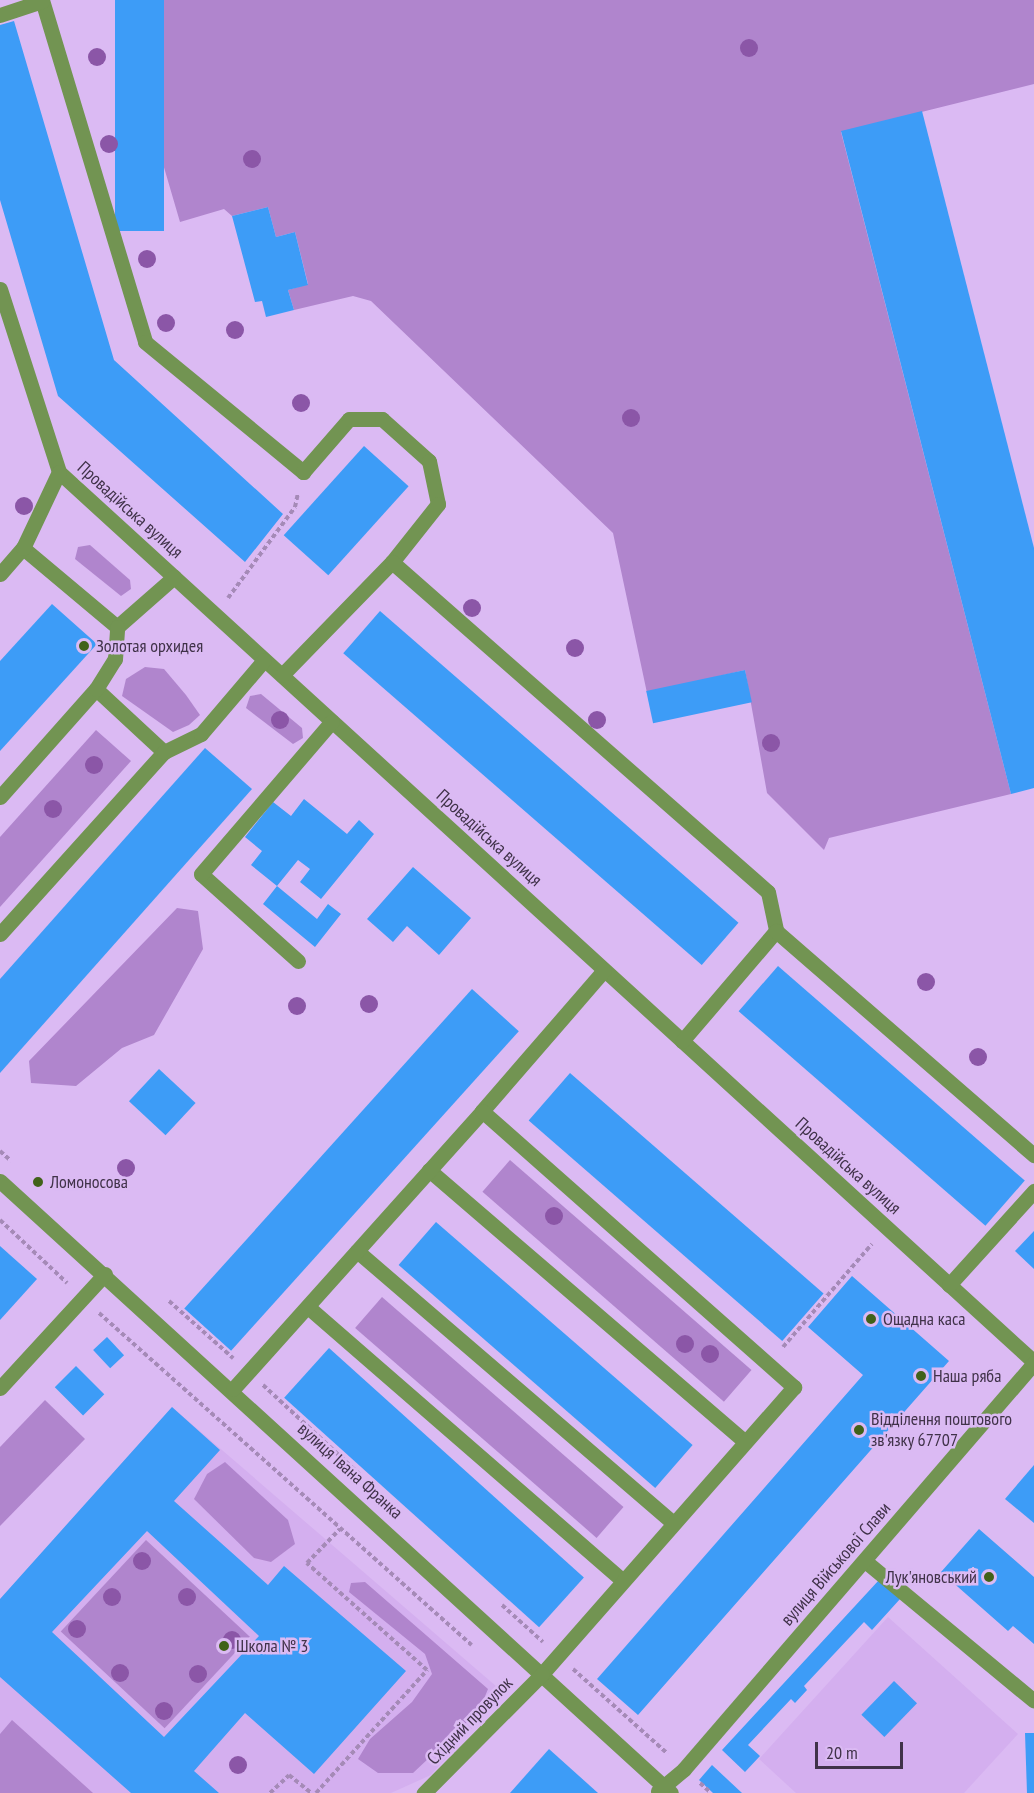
<!DOCTYPE html>
<html>
<head>
<meta charset="utf-8">
<style>
	body { margin:0 }
	#map { position:relative; width:1034px; height:1793px; overflow:hidden; background:#dbbaf3; font-family:"PT Sans Narrow",sans-serif }
	div>[style] { position:absolute }
	.built>* { inset:0; background:#d4afef }
	.green>* { inset:0; background:#b085cd; transform-origin:0 0 }
	.building>* { inset:0; background:#3d9cf7; transform-origin:0 0 }
	.path>* { height:4px; margin-top:-2px; transform-origin:0; background:repeating-linear-gradient(90deg,#a58ab7 0 4.5px,transparent 0 7.5px) }
	.minor>* { height:15px; margin:-7.5px; padding:0 7.5px; transform-origin:7.5px; border-radius:7.5px; background:#729452 }
	.trees>* { width:18px; height:18px; margin:-9px; border-radius:50%; background:#8b56a7 }
	.dots>* { width:16px; height:16px; translate:-50% -50%; box-sizing:border-box; border:3px solid #dbbaf3; border-radius:50% }
	span { translate:-50% -50%; white-space:nowrap; text-align:center; line-height:1.15; -webkit-text-stroke:5px #dbbaf3; paint-order:stroke }
	.street-label { font-size:18px; color:#403249 }
	.poi-label { font-size:18px; color:#403249 }
	.left { translate:0 -50%; text-align:left }
	.right { translate:-100% -50%; text-align:right }
	.scale { position:absolute; left:815px; top:1742px; width:88px; height:27px; box-sizing:border-box; border:3px solid #403249; border-top:0; padding-left:8px; font-size:18px; line-height:21px; white-space:nowrap; color:#403249; -webkit-text-stroke:4px #dbbaf3; paint-order:stroke }
</style>
</head>
<body>
<div id="map">
	<div class="built">
		<div style="clip-path:polygon(172px 1407px,504px 1693px,431px 1775px,391px 1793px,0 1793px,0 1599px)"></div>
		<div style="clip-path:polygon(888px 1617px,1018px 1734px,964px 1793px,796px 1793px,759px 1759px)"></div>
	</div>
	<div class="green">
		<div style="clip-path:polygon(115px 0,1034px 0,1034px 84px,841px 132px,1011px 794px,829px 838px,824px 850px,767px 793px,745px 670px,647px 693px,613px 533px,371px 301px,353px 296px,294px 310px,288px 290px,308px 284px,295px 232px,276px 237px,268px 207px,232px 216px,224px 209px,180px 222px)"></div>
		<div style="clip-path:polygon(90px 545px,130px 580px,131px 589px,121px 596px,75px 559px,78px 547px)"></div>
		<div style="clip-path:polygon(145px 667px,164px 669px,186px 695px,200px 715px,189px 725px,173px 732px,122px 696px,126px 679px)"></div>
		<div style="clip-path:polygon(261px 694px,302px 728px,303px 738px,293px 744px,246px 708px,250px 696px)"></div>
		<div style="clip-path:polygon(96px 730px,131px 761px,0 907px,0 837px)"></div>
		<div style="clip-path:polygon(177px 908px,198px 911px,203px 949px,154px 1035px,122px 1048px,76px 1086px,31px 1083px,29px 1061px)"></div>
		<div style="left:510px;top:1160px;width:320px;height:42px;rotate:41deg"></div>
		<div style="left:382px;top:1297px;width:320px;height:41px;rotate:41deg"></div>
		<div style="clip-path:polygon(45px 1400px,85px 1439px,0 1526px,0 1447px)"></div>
		<div style="clip-path:polygon(225px 1462px,288px 1520px,295px 1544px,271px 1562px,254px 1558px,194px 1499px,207px 1474px)"></div>
		<div style="left:146px;top:1540px;width:142px;height:125px;rotate:43deg"></div>
		<div style="clip-path:polygon(365px 1582px,488px 1689px,479px 1711px,413px 1773px,378px 1773px,358px 1759px,370px 1739px,412px 1702px,432px 1674px,425px 1654px,349px 1592px,351px 1583px)"></div>
		<div style="clip-path:polygon(12px 1720px,93px 1793px,0 1793px,0 1734px)"></div>
	</div>
	<div class="building">
		<div style="left:115px;top:0;width:49px;height:231px"></div>
		<div style="clip-path:polygon(14px 21px,114px 360px,283px 514px,245px 562px,58px 396px,0 200px,0 25px)"></div>
		<div style="clip-path:polygon(922px 111px,1034px 548px,1034px 788px,1011px 794px,841px 131px)"></div>
		<div style="clip-path:polygon(268px 207px,276px 237px,295px 232px,308px 285px,288px 290px,294px 310px,266px 317px,262px 301px,255px 302px,232px 216px)"></div>
		<div style="left:364px;top:446px;width:60px;height:120px;rotate:42deg"></div>
		<div style="clip-path:polygon(52px 604px,97px 644px,0 751px,0 661px)"></div>
		<div style="left:380px;top:611px;width:475px;height:56px;rotate:41deg"></div>
		<div style="left:745px;top:670px;width:33px;height:101px;rotate:78deg"></div>
		<div style="clip-path:polygon(205px 748px,252px 789px,0 1073px,0 979px)"></div>
		<div style="clip-path:polygon(304px 799px,347px 834px,359px 820px,374px 834px,321px 899px,300px 882px,310px 869px,298px 860px,277px 886px,251px 865px,262px 851px,245px 837px,273px 802px,291px 816px)"></div>
		<div style="clip-path:polygon(413px 867px,471px 918px,439px 955px,407px 926px,393px 942px,367px 919px)"></div>
		<div style="clip-path:polygon(277px 886px,317px 919px,328px 904px,341px 914px,315px 947px,263px 904px)"></div>
		<div style="left:778px;top:966px;width:327px;height:60px;rotate:41deg"></div>
		<div style="left:472px;top:989px;width:63px;height:430px;rotate:42deg"></div>
		<div style="left:159px;top:1069px;width:50px;height:44px;rotate:43deg"></div>
		<div style="left:570px;top:1073px;width:336px;height:63px;rotate:41deg"></div>
		<div style="left:436px;top:1222px;width:340px;height:57px;rotate:41deg"></div>
		<div style="clip-path:polygon(1034px 1231px,1034px 1269px,1015px 1251px)"></div>
		<div style="clip-path:polygon(0 1246px,37px 1279px,0 1320px)"></div>
		<div style="clip-path:polygon(852px 1276px,949px 1361px,638px 1715px,597px 1679px,863px 1375px,808px 1327px)"></div>
		<div style="left:107px;top:1337px;width:25px;height:19px;rotate:47deg"></div>
		<div style="left:329px;top:1348px;width:343px;height:67px;rotate:42deg"></div>
		<div style="left:76px;top:1366px;width:40px;height:30px;rotate:45deg"></div>
		<div style="clip-path:polygon(evenodd,172px 1407px,220px 1450px,174px 1501px,268px 1585px,284px 1566px,406px 1671px,314px 1774px,245px 1713px,194px 1771px,219px 1793px,131px 1793px,0 1677px,0 1599px,172px 1407px,147px 1531px,259px 1636px,164px 1737px,52px 1632px,147px 1531px)"></div>
		<div style="clip-path:polygon(1034px 1465px,1034px 1523px,1005px 1499px)"></div>
		<div style="clip-path:polygon(979px 1529px,1034px 1577px,1034px 1644px,1013px 1626px,1008px 1631px,941px 1572px)"></div>
		<div style="clip-path:polygon(879px 1580px,900px 1599px,872px 1630px,864px 1622px,804px 1686px,807px 1690px,795px 1703px,791px 1699px,748px 1745px,760px 1756px,745px 1772px,722px 1750px)"></div>
		<div style="left:894px;top:1681px;width:32px;height:47px;rotate:44deg"></div>
		<div style="clip-path:polygon(1025px 1733px,1034px 1733px,1034px 1793px,1027px 1793px)"></div>
		<div style="clip-path:polygon(549px 1749px,598px 1793px,510px 1793px)"></div>
		<div style="clip-path:polygon(712px 1765px,742px 1793px,713px 1793px,699px 1780px)"></div>
	</div>
	<div class="path">
		<div style="left:228px;top:598px;width:113px;rotate:-53.6deg"></div>
		<div style="left:295px;top:507px;width:14px;rotate:-78deg"></div>
		<div style="left:0;top:1151px;width:15px;rotate:42deg"></div>
		<div style="left:0;top:1220px;width:92px;rotate:43.2deg"></div>
		<div style="left:169px;top:1301px;width:86px;rotate:41.7deg"></div>
		<div style="left:99px;top:1313px;width:499px;rotate:41.7deg"></div>
		<div style="left:783px;top:1347px;width:136px;rotate:-49.2deg"></div>
		<div style="left:263px;top:1385px;width:131px;rotate:42.8deg"></div>
		<div style="left:502px;top:1605px;width:55px;rotate:42.1deg"></div>
		<div style="left:573px;top:1669px;width:127px;rotate:41.8deg"></div>
		<div style="left:700px;top:1783px;width:15px;rotate:42deg"></div>
		<div style="left:270px;top:1793px;width:26px;rotate:-43deg"></div>
		<div style="left:289px;top:1775px;width:28px;rotate:39deg"></div>
		<div style="left:316px;top:1793px;width:166px;rotate:-47.9deg"></div>
		<div style="left:427px;top:1670px;width:161px;rotate:-138.3deg"></div>
		<div style="left:307px;top:1563px;width:47px;rotate:-45.9deg"></div>
	</div>
	<div class="minor">
		<div style="left:42px;top:0;width:357px;rotate:73.2deg"></div>
		<div style="left:145px;top:342px;width:205px;rotate:39.4deg"></div>
		<div style="left:303px;top:472px;width:70px;rotate:-49deg"></div>
		<div style="left:349px;top:419px;width:33px"></div>
		<div style="left:382px;top:419px;width:63px;rotate:41.8deg"></div>
		<div style="left:429px;top:461px;width:44px;rotate:78.2deg"></div>
		<div style="left:438px;top:504px;width:74px;rotate:128.4deg"></div>
		<div style="left:0;top:15px;width:44px;rotate:-18.4deg"></div>
		<div style="left:0;top:289px;width:192px;rotate:72.1deg"></div>
		<div style="left:59px;top:472px;width:1320px;rotate:42.39deg"></div>
		<div style="left:23px;top:548px;width:123px;rotate:40deg"></div>
		<div style="left:117px;top:627px;width:76px;rotate:-41.3deg"></div>
		<div style="left:0;top:574px;width:35px;rotate:-49deg"></div>
		<div style="left:23px;top:548px;width:84px;rotate:-64.7deg"></div>
		<div style="left:282px;top:675px;width:158px;rotate:-45.8deg"></div>
		<div style="left:392px;top:562px;width:500px;rotate:41.27deg"></div>
		<div style="left:768px;top:892px;width:40px;rotate:78deg"></div>
		<div style="left:96px;top:689px;width:93px;rotate:42.8deg"></div>
		<div style="left:0;top:797px;width:144px;rotate:-48.4deg"></div>
		<div style="left:96px;top:689px;width:36px;rotate:-58deg"></div>
		<div style="left:115px;top:659px;width:32px;rotate:-86deg"></div>
		<div style="left:0;top:934px;width:245px;rotate:-48deg"></div>
		<div style="left:164px;top:752px;width:41px;rotate:-25.9deg"></div>
		<div style="left:201px;top:734px;width:97px;rotate:-49.6deg"></div>
		<div style="left:298px;top:961px;width:130px;rotate:-138.1deg"></div>
		<div style="left:201px;top:874px;width:201px;rotate:-49.4deg"></div>
		<div style="left:682px;top:1041px;width:145px;rotate:-49.5deg"></div>
		<div style="left:776px;top:931px;width:342px;rotate:41deg"></div>
		<div style="left:482px;top:1111px;width:186px;rotate:-49.1deg"></div>
		<div style="left:429px;top:1170px;width:417px;rotate:40.7deg"></div>
		<div style="left:0;top:1181px;width:908px;rotate:42.37deg"></div>
		<div style="left:357px;top:1251px;width:417px;rotate:40.7deg"></div>
		<div style="left:949px;top:1285px;width:127px;rotate:-47.9deg"></div>
		<div style="left:308px;top:1307px;width:417px;rotate:41deg"></div>
		<div style="left:0;top:1388px;width:155px;rotate:-47.4deg"></div>
		<div style="left:233px;top:1389px;width:373px;rotate:-48.1deg"></div>
		<div style="left:482px;top:1111px;width:417px;rotate:41.5deg"></div>
		<div style="left:794px;top:1387px;width:382px;rotate:131.3deg"></div>
		<div style="left:542px;top:1674px;width:168px;rotate:134.8deg"></div>
		<div style="left:865px;top:1561px;width:219px;rotate:39.6deg"></div>
		<div style="left:658px;top:1791px;width:34px;rotate:-40deg"></div>
		<div style="left:684px;top:1769px;width:536px;rotate:-49.24deg"></div>
	</div>
	<div class="trees">
		<div style="left:749px;top:48px"></div>
		<div style="left:97px;top:57px"></div>
		<div style="left:109px;top:144px"></div>
		<div style="left:252px;top:159px"></div>
		<div style="left:147px;top:259px"></div>
		<div style="left:166px;top:323px"></div>
		<div style="left:235px;top:330px"></div>
		<div style="left:301px;top:403px"></div>
		<div style="left:631px;top:418px"></div>
		<div style="left:24px;top:506px"></div>
		<div style="left:472px;top:608px"></div>
		<div style="left:575px;top:648px"></div>
		<div style="left:280px;top:720px"></div>
		<div style="left:597px;top:720px"></div>
		<div style="left:771px;top:743px"></div>
		<div style="left:94px;top:765px"></div>
		<div style="left:53px;top:809px"></div>
		<div style="left:926px;top:982px"></div>
		<div style="left:369px;top:1004px"></div>
		<div style="left:297px;top:1006px"></div>
		<div style="left:978px;top:1057px"></div>
		<div style="left:126px;top:1168px"></div>
		<div style="left:554px;top:1216px"></div>
		<div style="left:685px;top:1344px"></div>
		<div style="left:710px;top:1354px"></div>
		<div style="left:142px;top:1561px"></div>
		<div style="left:112px;top:1597px"></div>
		<div style="left:187px;top:1597px"></div>
		<div style="left:77px;top:1629px"></div>
		<div style="left:232px;top:1640px"></div>
		<div style="left:120px;top:1673px"></div>
		<div style="left:198px;top:1674px"></div>
		<div style="left:164px;top:1711px"></div>
		<div style="left:238px;top:1765px"></div>
	</div>
	<div class="dots">
		<div style="left:84px;top:646px;background:#416219"></div>
		<div style="left:38px;top:1182px;background:#416219"></div>
		<div style="left:871px;top:1319px;background:#416219"></div>
		<div style="left:921px;top:1376px;background:#416219"></div>
		<div style="left:859px;top:1430px;background:#416219"></div>
		<div style="left:989px;top:1577px;background:#416219"></div>
		<div style="left:224px;top:1646px;background:#416219"></div>
	</div>
	<div class="street-label">
		<span style="left:130px;top:510px;rotate:42deg">Провадійська вулиця</span>
		<span style="left:489px;top:838px;rotate:42deg">Провадійська вулиця</span>
		<span style="left:848px;top:1166px;rotate:42deg">Провадійська вулиця</span>
		<span style="left:350px;top:1471px;rotate:42deg">вулиця Івана Франка</span>
		<span style="left:836px;top:1564px;rotate:-49deg">вулиця Військової Слави</span>
		<span style="left:470px;top:1721px;rotate:-46deg">Східний провулок</span>
	</div>
	<div class="poi-label">
		<span class="left" style="left:96px;top:646px">Золотая орхидея</span>
		<span class="left" style="left:50px;top:1182px">Ломоносова</span>
		<span class="left" style="left:883px;top:1319px">Ощадна каса</span>
		<span class="left" style="left:933px;top:1376px">Наша ряба</span>
		<span class="left" style="left:871px;top:1430px">Відділення поштового<br>зв'язку 67707</span>
		<span class="right" style="left:977px;top:1577px">Лук'яновський</span>
		<span class="left" style="left:236px;top:1646px">Школа № 3</span>
	</div>
	<div class="scale">20 m</div>
</div>
</body>
</html>
